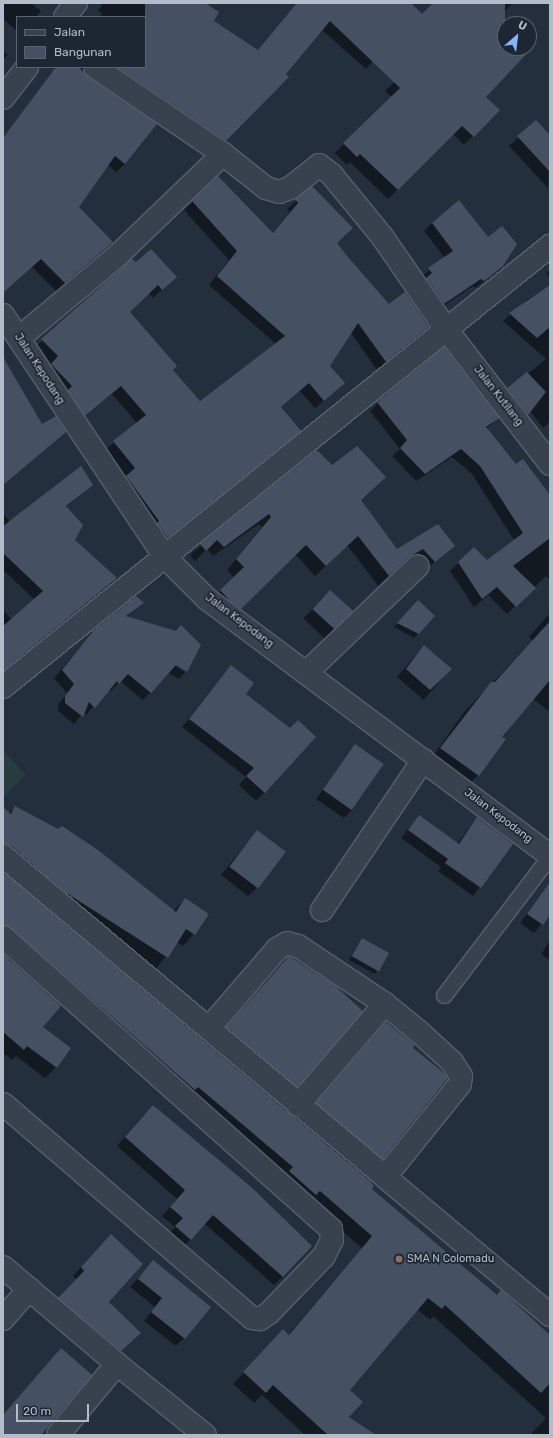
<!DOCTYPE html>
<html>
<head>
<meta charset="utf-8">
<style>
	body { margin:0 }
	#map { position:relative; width:553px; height:1438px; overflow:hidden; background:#242f3e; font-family:Rubik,sans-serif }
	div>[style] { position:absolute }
	.green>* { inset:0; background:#263c3f }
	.shadow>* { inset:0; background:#0007; transform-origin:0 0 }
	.building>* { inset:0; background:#455162; transform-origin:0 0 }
	.roads { filter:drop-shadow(1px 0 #565f6c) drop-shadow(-1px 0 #565f6c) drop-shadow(0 1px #565f6c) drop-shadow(0 -1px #565f6c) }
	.service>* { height:15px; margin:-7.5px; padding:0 7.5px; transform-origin:7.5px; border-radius:7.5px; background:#38414e }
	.minor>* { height:22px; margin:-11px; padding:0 11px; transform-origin:11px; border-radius:11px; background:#38414e }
	.tertiary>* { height:22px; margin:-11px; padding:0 11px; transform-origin:11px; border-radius:11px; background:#38414e }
	.dots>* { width:11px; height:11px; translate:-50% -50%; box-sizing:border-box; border:2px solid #1d2633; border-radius:50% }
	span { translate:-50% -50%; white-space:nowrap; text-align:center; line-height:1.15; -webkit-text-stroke:3.5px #1d2633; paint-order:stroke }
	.street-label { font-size:11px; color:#b4bcc9 }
	.poi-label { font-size:11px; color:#b4bcc9 }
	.left { translate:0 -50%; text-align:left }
	.frame { position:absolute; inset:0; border:4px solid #b4bcc9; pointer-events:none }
	.legend { position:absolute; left:16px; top:16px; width:130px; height:52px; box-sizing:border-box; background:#1d2633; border:1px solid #59626f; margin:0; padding:5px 7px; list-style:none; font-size:12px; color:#b4bcc9 }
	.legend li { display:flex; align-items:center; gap:8px; height:20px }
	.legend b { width:20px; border:1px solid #59626f }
	.north { position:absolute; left:497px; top:16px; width:40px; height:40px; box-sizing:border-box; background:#1d2633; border:1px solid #59626f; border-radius:50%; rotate:28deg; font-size:11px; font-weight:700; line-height:16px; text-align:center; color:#b4bcc9 }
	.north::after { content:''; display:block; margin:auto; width:14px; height:18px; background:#8ab4f8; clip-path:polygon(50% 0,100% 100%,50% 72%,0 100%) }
	.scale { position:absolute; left:16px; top:1404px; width:73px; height:18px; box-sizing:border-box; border:2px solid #b4bcc9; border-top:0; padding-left:5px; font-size:12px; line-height:14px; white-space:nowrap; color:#b4bcc9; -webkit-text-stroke:3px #1d2633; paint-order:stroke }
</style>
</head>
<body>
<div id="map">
	<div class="green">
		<div style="clip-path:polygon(3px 751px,26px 775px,3px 797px)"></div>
	</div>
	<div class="shadow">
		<div style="clip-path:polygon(3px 3px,31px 3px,41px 11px,36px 17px,17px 17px,17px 31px,3px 19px)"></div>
		<div style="clip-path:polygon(103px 3px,203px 3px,213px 21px,257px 51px,300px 3px,391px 3px,374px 60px,366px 69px,322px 30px,285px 75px,287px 77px,217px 149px,95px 67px,145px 67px,145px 17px,100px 17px,102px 13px,98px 11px)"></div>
		<div style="clip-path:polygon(476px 3px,513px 3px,497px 19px,505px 27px,505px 48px,526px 48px,485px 97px,498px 110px,464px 145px,453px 134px,388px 199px,350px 162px,347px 165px,335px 153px,392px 97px,385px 91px)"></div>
		<div style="clip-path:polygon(3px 51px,8px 55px,3px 60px)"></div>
		<div style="clip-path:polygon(63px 67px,83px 67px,83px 72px,125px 164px,116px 172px,108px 165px,77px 207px,112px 242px,56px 291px,32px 267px,3px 293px,3px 139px)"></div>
		<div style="clip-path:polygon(536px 121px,550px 137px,548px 188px,509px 146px)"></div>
		<div style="clip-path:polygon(218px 178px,272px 234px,290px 212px,287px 209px,312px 188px,336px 243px,348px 257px,388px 305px,428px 327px,377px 370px,351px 333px,329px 366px,335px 391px,315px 408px,300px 391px,281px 407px,300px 431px,159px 546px,118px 485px,126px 476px,105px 450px,137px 423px,112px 394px,77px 423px,43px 373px,50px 365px,33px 349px,132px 260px,167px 285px,153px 298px,149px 293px,128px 312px,199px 403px,276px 344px,209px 285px,229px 260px,184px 210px)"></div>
		<div style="clip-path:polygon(432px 223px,502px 265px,475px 288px,473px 286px,436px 311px,421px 277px,445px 258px,424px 231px)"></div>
		<div style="clip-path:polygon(550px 270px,550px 277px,546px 273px)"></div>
		<div style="clip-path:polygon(550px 286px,550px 422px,543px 428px,530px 411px,520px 421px,500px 396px,546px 359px,503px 321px,528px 299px)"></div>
		<div style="clip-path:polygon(378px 403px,498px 418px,486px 429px,550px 506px,550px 580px,546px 576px,507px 614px,488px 595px,474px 607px,450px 571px,474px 548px,487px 561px,514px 540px,472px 474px,452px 457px,416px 481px,392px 456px,400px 449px,370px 411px)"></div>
		<div style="clip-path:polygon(317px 452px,360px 500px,396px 550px,454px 546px,424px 571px,413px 558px,398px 567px,378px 586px,347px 545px,315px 576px,295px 554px,230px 618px,211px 601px,234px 578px,227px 570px,262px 527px,259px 524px,213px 556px,207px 549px,195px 561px,190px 555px)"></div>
		<div style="clip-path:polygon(92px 485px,66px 507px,73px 540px,107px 586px,3px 671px,3px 610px,12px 620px,35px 600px,3px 570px,3px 513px,10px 522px)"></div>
		<div style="left:330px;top:591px;width:29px;height:38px;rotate:44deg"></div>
		<div style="clip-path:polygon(evenodd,136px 597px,143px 603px,126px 617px,176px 632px,181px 626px,200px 645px,186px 671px,179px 679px,168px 673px,143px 700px,120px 681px,111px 691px,109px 689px,86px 715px,84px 712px,74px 724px,58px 711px,58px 705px,67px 693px,54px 678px,94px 631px,136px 597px,172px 662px,185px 670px,185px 672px,171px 663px,172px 662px)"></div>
		<div style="clip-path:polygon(414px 606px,434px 617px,414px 638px,394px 627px)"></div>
		<div style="clip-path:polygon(550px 613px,550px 712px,533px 699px,501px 737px,478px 775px,470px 783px,433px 756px,465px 711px,533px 641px,529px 637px)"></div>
		<div style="left:424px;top:646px;width:35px;height:41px;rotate:41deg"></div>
		<div style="clip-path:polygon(231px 666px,245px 694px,290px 729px,315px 737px,256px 801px,239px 785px,246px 777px,182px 727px)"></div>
		<div style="clip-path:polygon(355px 746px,352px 810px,344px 818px,316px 799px)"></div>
		<div style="clip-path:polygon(16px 807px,173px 911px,185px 900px,194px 934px,183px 946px,177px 942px,156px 969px,53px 903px,3px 863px,3px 808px,9px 813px)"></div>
		<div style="clip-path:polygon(419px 816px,457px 844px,477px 818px,512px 844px,473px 896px,438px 871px,441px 867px,401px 838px)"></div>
		<div style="clip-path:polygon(257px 831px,257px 888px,248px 896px,221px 875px)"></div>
		<div style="clip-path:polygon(3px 874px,497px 1296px,501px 1292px,550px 1335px,550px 1435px,530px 1435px,546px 1418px,433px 1316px,430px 1320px,417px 1309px,349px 1390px,348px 1417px,374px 1435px,305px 1435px,262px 1395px,254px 1403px,233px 1384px,272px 1342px,288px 1335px,362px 1248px,3px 941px)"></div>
		<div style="clip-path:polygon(548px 886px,550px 914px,534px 933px,520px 923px)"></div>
		<div style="clip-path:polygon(362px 940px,388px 953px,375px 974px,349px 960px)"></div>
		<div style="clip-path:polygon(550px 941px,550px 960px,541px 954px)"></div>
		<div style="clip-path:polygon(3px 953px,60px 1006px,42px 1027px,56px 1067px,45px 1078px,16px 1056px,12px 1060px,3px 1053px)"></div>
		<div style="clip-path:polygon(280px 966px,296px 1086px,288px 1095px,218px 1036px)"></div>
		<div style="clip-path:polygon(378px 1032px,412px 1048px,383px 1159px,374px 1167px,309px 1112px)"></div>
		<div style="clip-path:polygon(145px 1114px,283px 1277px,274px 1285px,205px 1224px,182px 1248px,168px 1235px,175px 1227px,162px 1216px,177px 1199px,117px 1146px)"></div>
		<div style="clip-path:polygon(102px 1244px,107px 1302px,139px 1333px,112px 1359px,51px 1307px,77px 1280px,73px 1276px)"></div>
		<div style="clip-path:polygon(153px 1262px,184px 1338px,176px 1346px,144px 1321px,155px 1307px,130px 1287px)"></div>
	</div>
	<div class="building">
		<div style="clip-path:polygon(145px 3px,205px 3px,219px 12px,214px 21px,258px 50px,297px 3px,411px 3px,422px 14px,433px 3px,505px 3px,505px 48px,532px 48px,486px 97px,500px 110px,474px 137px,462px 126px,398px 190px,360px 154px,357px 157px,343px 143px,400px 88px,330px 21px,286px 74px,289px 77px,226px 141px,117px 67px,145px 67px)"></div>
		<div style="clip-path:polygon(56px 67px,79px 67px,88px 77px,157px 124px,125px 164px,115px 156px,79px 207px,113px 242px,65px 283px,41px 259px,3px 293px,3px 138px)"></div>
		<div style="clip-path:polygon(536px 120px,550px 135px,550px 172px,517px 136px)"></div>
		<div style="clip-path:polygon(218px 176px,273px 233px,298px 203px,295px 199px,312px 186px,353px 228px,337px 243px,348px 257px,389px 304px,405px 292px,429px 327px,386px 362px,358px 323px,330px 366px,345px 383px,324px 401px,309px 383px,281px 407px,301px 431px,168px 538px,157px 523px,159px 521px,126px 476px,135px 468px,113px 441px,146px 415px,121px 386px,85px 416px,68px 390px,72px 386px,51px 364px,58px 356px,41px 339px,132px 259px,136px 262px,151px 249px,177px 277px,162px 290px,158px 285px,130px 312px,177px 366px,173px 370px,200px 401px,285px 336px,217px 276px,237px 251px,192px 201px)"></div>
		<div style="clip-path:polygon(459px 200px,488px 237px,502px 226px,517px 244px,503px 266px,484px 281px,481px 279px,444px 304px,426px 278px,432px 273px,428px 268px,453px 251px,432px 223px)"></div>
		<div style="clip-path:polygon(550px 285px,550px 327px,537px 338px,509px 313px)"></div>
		<div style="clip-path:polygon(444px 347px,499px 418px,486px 427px,516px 464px,523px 459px,550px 495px,550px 538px,513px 566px,536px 588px,516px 607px,497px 587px,482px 599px,458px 562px,474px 547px,487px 560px,523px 533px,480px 466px,461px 449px,425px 474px,400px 448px,407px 440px,377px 402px)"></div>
		<div style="clip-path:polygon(3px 357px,42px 424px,56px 416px,66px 432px,3px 485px)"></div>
		<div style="clip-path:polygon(527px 372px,546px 392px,528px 415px,507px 388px)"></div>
		<div style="clip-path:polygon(357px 446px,386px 477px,361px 500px,397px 549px,438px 524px,455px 546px,435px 562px,423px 549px,409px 557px,389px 576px,358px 536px,326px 566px,306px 545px,241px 609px,230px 601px,220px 590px,244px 567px,236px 559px,271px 517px,269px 514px,224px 547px,217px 540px,206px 551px,200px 544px,317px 450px,332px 465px)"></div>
		<div style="clip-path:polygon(81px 466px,93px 485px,66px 506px,83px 525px,75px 540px,117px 578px,3px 671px,3px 626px,43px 591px,3px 553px,3px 526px)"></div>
		<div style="left:330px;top:590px;width:31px;height:26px;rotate:42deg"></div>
		<div style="clip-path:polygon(136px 596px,144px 603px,126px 616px,176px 631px,181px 625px,201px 645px,187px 672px,176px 665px,151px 693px,128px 674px,119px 684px,117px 681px,95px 708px,89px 702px,83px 717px,65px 703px,65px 696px,74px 684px,62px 670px,94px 630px)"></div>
		<div style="clip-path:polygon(418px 600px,435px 616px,419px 634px,397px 623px)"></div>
		<div style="clip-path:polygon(550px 621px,550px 680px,502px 737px,506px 739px,479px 776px,440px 748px,491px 682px,495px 682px)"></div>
		<div style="clip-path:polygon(424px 645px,452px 669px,430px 690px,406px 669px)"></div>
		<div style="clip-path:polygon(231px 665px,254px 683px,246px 694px,290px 728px,298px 720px,316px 737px,265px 793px,246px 776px,254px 768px,189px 719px)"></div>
		<div style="left:355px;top:744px;width:35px;height:56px;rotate:35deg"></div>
		<div style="clip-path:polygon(15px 806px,58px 829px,62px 826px,98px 850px,176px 912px,185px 898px,209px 914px,195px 935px,186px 929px,168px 958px,65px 892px,11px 846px,3px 844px,3px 807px,11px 814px)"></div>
		<div style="clip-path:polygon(419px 815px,459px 844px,477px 817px,513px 844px,481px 888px,445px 863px,448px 859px,408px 830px)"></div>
		<div style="left:257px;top:830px;width:36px;height:46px;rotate:37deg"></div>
		<div style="clip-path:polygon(3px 872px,370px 1181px,374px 1186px,372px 1189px,497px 1295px,501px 1290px,550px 1335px,550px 1383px,541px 1393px,445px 1305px,442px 1309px,428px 1298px,350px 1390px,363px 1402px,349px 1417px,376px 1435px,328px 1435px,273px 1385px,266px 1393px,243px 1372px,283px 1329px,289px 1335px,372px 1236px,320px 1191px,316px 1195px,289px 1171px,293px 1167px,198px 1087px,195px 1090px,11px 928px,3px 925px)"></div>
		<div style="clip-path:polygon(550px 882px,550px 915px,543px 925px,527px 914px)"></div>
		<div style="left:362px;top:938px;width:31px;height:21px;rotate:29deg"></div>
		<div style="clip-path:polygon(3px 954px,61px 1006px,43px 1027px,71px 1048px,57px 1068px,27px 1046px,24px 1050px,3px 1032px)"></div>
		<div style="clip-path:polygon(289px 956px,334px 985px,363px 1011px,297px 1087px,226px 1027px)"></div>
		<div style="clip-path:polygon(386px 1022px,415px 1045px,413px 1048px,443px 1072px,448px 1078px,383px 1159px,316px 1103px)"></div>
		<div style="clip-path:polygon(153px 1105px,250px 1186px,312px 1246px,283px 1277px,213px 1215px,191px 1240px,175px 1226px,183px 1218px,170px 1207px,185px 1190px,125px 1137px)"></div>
		<div style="clip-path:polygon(111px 1234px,143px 1264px,109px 1302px,141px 1333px,121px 1351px,58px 1298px,84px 1271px,81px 1267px)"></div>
		<div style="clip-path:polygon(153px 1260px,211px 1307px,185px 1339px,151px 1312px,162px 1298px,138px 1279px)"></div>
		<div style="clip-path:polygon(61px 1348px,92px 1375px,41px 1435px,3px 1435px,3px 1415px)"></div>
	</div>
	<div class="roads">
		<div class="service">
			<div style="left:444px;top:995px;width:175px;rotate:-52.7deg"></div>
		</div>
		<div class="minor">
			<div style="left:95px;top:67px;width:155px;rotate:34.2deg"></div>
			<div style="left:223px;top:154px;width:55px;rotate:38.3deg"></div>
			<div style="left:266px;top:188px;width:14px;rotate:17deg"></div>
			<div style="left:279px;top:192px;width:12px;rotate:-20deg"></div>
			<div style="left:290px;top:188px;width:37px;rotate:-38deg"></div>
			<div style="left:319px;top:165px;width:15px;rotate:37deg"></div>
			<div style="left:331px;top:174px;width:79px;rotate:50.7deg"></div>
			<div style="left:381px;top:235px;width:114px;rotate:55.3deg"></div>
			<div style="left:446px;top:329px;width:170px;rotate:52.4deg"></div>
			<div style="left:3px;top:315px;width:291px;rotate:56.2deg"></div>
			<div style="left:165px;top:557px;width:59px;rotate:45deg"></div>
			<div style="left:207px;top:599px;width:429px;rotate:36.8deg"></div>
			<div style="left:19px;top:338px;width:126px;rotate:-39.9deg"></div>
			<div style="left:116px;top:257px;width:149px;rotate:-43.9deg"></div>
			<div style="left:307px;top:672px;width:153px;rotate:-43.7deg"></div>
			<div style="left:3px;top:687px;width:703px;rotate:-38.88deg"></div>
			<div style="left:3px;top:856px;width:499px;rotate:40deg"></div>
			<div style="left:385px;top:1177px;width:119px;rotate:-51.1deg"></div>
			<div style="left:460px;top:1084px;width:8px;rotate:-83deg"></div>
			<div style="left:461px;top:1076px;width:17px;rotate:-123deg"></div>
			<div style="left:452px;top:1062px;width:46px;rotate:-137.6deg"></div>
			<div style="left:418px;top:1031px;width:43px;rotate:-140.7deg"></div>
			<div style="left:385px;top:1004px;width:105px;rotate:-146.3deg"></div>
			<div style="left:298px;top:946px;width:11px;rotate:-165deg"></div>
			<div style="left:287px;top:943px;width:12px;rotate:149deg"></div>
			<div style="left:277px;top:949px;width:104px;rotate:130.7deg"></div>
			<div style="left:322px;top:910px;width:181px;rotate:-56deg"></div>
			<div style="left:3px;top:937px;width:439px;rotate:41.7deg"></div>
			<div style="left:331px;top:1229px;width:11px;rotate:85deg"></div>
			<div style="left:332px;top:1240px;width:18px;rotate:117deg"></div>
			<div style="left:324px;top:1256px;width:79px;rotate:134deg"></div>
			<div style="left:269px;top:1313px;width:11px;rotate:146deg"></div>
			<div style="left:260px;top:1319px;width:8px;rotate:-173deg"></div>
			<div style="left:252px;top:1318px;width:328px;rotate:-139.3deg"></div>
			<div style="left:298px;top:1105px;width:133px;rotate:-49.3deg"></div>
			<div style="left:385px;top:1177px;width:215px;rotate:39.9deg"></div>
			<div style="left:3px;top:1267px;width:150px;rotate:40.4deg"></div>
			<div style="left:117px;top:1364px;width:92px;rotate:129.7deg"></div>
			<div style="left:3px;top:1319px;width:40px;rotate:-49deg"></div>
			<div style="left:117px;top:1364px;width:113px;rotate:38.9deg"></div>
		</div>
		<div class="tertiary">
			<div style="left:65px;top:17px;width:18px;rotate:-52deg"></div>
			<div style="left:3px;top:98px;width:39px;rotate:-52deg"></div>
		</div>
	</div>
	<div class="dots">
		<div style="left:399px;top:1259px;background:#8d6e63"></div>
	</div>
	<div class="street-label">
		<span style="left:39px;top:369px;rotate:57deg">Jalan Kepodang</span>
		<span style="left:498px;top:396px;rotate:52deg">Jalan Kutilang</span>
		<span style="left:239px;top:621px;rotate:37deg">Jalan Kepodang</span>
		<span style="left:498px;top:816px;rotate:37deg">Jalan Kepodang</span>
	</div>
	<div class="poi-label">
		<span class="left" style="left:407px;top:1259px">SMA N Colomadu</span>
	</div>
	<div class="frame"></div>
	<ul class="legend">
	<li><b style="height:5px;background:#38414e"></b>Jalan</li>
	<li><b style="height:11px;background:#455162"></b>Bangunan</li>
	</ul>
	<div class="north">U</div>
	<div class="scale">20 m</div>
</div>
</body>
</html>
